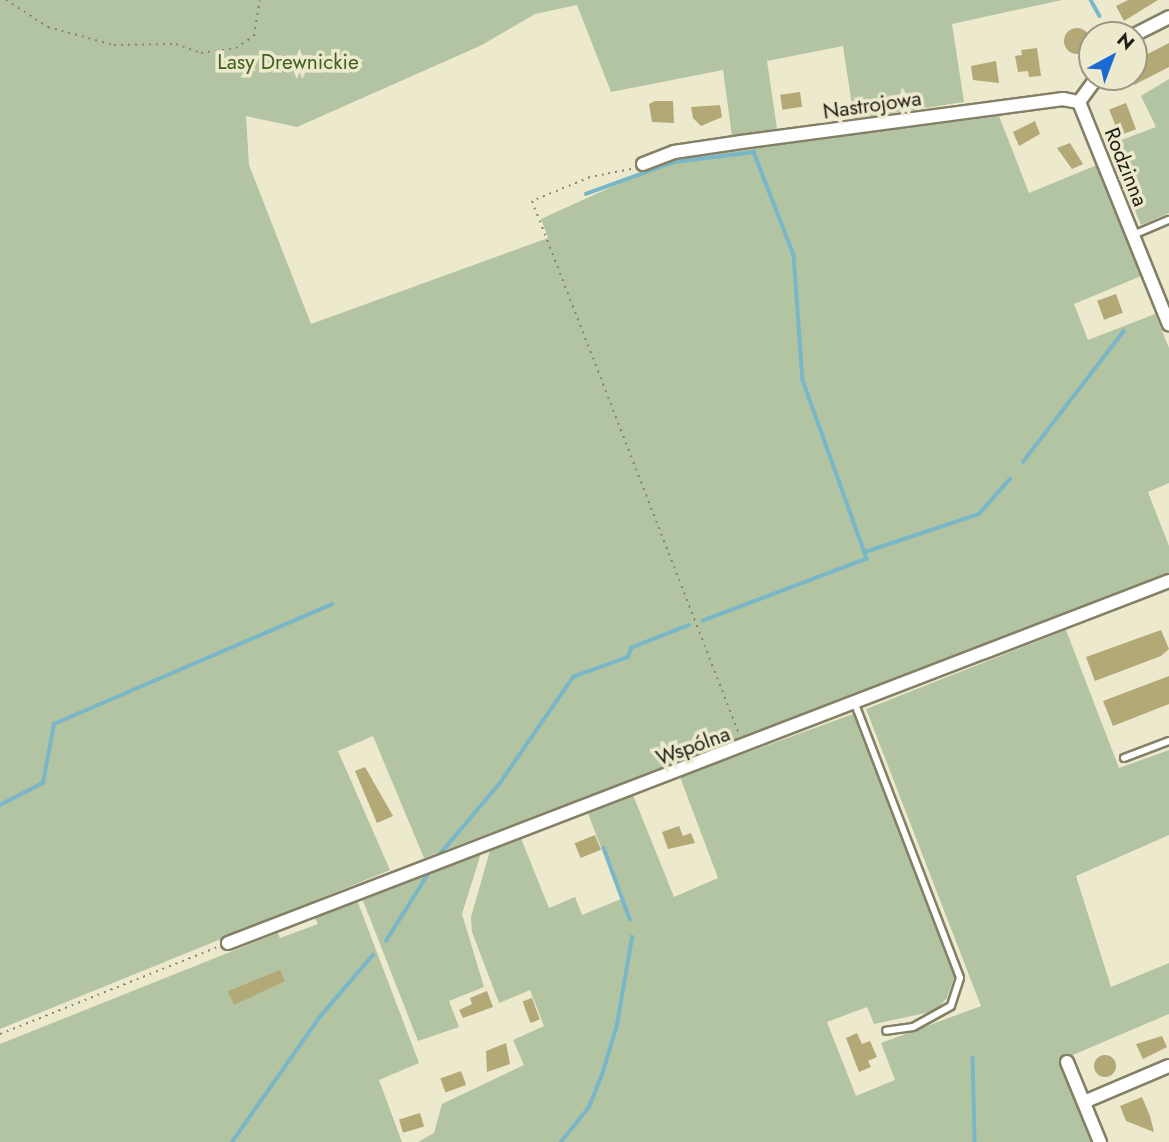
<!DOCTYPE html>
<html>
<head>
<meta charset="utf-8">
<style>
	body { margin:0 }
	#map { position:relative; width:1169px; height:1142px; overflow:hidden; background:#ede9cd; font-family:Jost,sans-serif }
	div>[style] { position:absolute }
	.green>* { inset:0; background:#b2c4a2 }
	.stream>* { height:3.5px; margin:-1.75px; padding:0 1.75px; transform-origin:1.75px; border-radius:1.75px; background:#79b7c8 }
	.building>* { inset:0; background:#b2a977; transform-origin:0 0 }
	.round { border-radius:50% }
	.path>* { height:2px; margin-top:-1px; transform-origin:0; background:repeating-linear-gradient(90deg,#888571 0 2px,transparent 0 7px) }
	.roads { filter:drop-shadow(2px 0 #848067) drop-shadow(-2px 0 #848067) drop-shadow(0 2px #848067) drop-shadow(0 -2px #848067) }
	.service>* { height:6px; margin:-3px; padding:0 3px; transform-origin:3px; border-radius:3px; background:#fff }
	.minor>* { height:12px; margin:-6px; padding:0 6px; transform-origin:6px; border-radius:6px; background:#fff }
	span { translate:-50% -50%; white-space:nowrap; text-align:center; line-height:1.15; -webkit-text-stroke:7px #ede9cd; paint-order:stroke }
	.park-label { font-size:21px; color:#415f1f }
	.street-label { font-size:21px; color:#1f1d13 }
	.north { position:absolute; left:1078px; top:21px; width:70px; height:70px; box-sizing:border-box; background:#ede9cd; border:2px solid #9b9783; border-radius:50%; rotate:41deg; font-size:19px; font-weight:700; line-height:28px; text-align:center; color:#1f1d13 }
	.north::after { content:''; display:block; margin:auto; width:24px; height:32px; background:#196ad4; clip-path:polygon(50% 0,100% 100%,50% 72%,0 100%) }
</style>
</head>
<body>
<div id="map">
	<div class="green">
		<div style="clip-path:polygon(0 0,1062px 0,952px 24px,964px 102px,854px 119px,843px 46px,767px 61px,777px 129px,732px 136px,723px 70px,611px 92px,577px 5px,535px 14px,482px 45px,297px 127px,246px 116px,249px 165px,311px 324px,548px 238px,541px 219px,675px 158px,999px 116px,1029px 193px,1097px 165px,1141px 276px,1074px 304px,1088px 340px,1155px 314px,1169px 348px,1169px 483px,1148px 492px,1169px 546px,1169px 576px,424px 858px,373px 736px,338px 751px,390px 870px,0 1029px)"></div>
		<div style="clip-path:polygon(1169px 79px,1169px 213px,1141px 225px,1108px 145px,1156px 127px,1141px 96px)"></div>
		<div style="clip-path:polygon(1066px 630px,1119px 768px,1169px 750px,1169px 835px,1076px 876px,1111px 987px,1169px 963px,1169px 1014px,1061px 1060px,1095px 1142px,418px 1142px,434px 1133px,442px 1104px,524px 1065px,513px 1040px,544px 1026px,530px 990px,499px 1003px,472px 932px,471px 917px,491px 847px,520px 836px,549px 908px,575px 897px,582px 915px,621px 899px,587px 811px,633px 795px,674px 897px,718px 878px,680px 777px,853px 714px,955px 975px,947px 998px,935px 1011px,874px 1024px,867px 1007px,827px 1022px,856px 1096px,895px 1080px,881px 1043px,981px 1006px,866px 709px)"></div>
		<div style="clip-path:polygon(482px 850px,462px 914px,484px 987px,449px 1001px,459px 1027px,418px 1041px,362px 898px)"></div>
		<div style="clip-path:polygon(357px 900px,419px 1063px,379px 1080px,402px 1142px,0 1142px,0 1044px,278px 933px,280px 938px,318px 924px,315px 918px)"></div>
	</div>
	<div class="stream">
		<div style="left:1091px;top:0;width:18px;rotate:61deg"></div>
		<div style="left:586px;top:194px;width:94px;rotate:-20deg"></div>
		<div style="left:674px;top:162px;width:81px;rotate:-7.1deg"></div>
		<div style="left:754px;top:152px;width:110px;rotate:68.8deg"></div>
		<div style="left:794px;top:255px;width:125px;rotate:85.9deg"></div>
		<div style="left:803px;top:380px;width:190px;rotate:70.3deg"></div>
		<div style="left:867px;top:559px;width:175px;rotate:159.3deg"></div>
		<div style="left:1023px;top:462px;width:165px;rotate:-52.4deg"></div>
		<div style="left:865px;top:552px;width:120px;rotate:-18.4deg"></div>
		<div style="left:979px;top:514px;width:47px;rotate:-48.5deg"></div>
		<div style="left:0;top:805px;width:48px;rotate:-27.1deg"></div>
		<div style="left:43px;top:783px;width:60px;rotate:-79.4deg"></div>
		<div style="left:54px;top:724px;width:303px;rotate:-23.3deg"></div>
		<div style="left:604px;top:848px;width:76px;rotate:69.9deg"></div>
		<div style="left:440px;top:854px;width:93px;rotate:-49.8deg"></div>
		<div style="left:500px;top:783px;width:129px;rotate:-55.4deg"></div>
		<div style="left:573px;top:677px;width:59px;rotate:-20deg"></div>
		<div style="left:628px;top:657px;width:9px;rotate:-72deg"></div>
		<div style="left:631px;top:648px;width:62px;rotate:-21.6deg"></div>
		<div style="left:386px;top:941px;width:77px;rotate:-57.8deg"></div>
		<div style="left:973px;top:1058px;width:84px;rotate:88.6deg"></div>
		<div style="left:232px;top:1142px;width:151px;rotate:-54.9deg"></div>
		<div style="left:319px;top:1018px;width:83px;rotate:-49.4deg"></div>
		<div style="left:561px;top:1142px;width:45px;rotate:-51.3deg"></div>
		<div style="left:589px;top:1107px;width:35px;rotate:-68deg"></div>
		<div style="left:602px;top:1075px;width:52px;rotate:-73.3deg"></div>
		<div style="left:617px;top:1025px;width:89px;rotate:-80.3deg"></div>
	</div>
	<div class="building">
		<div style="clip-path:polygon(1128px 0,1158px 0,1124px 21px,1116px 6px)"></div>
		<div class="round" style="left:1064px;top:28px;width:26px;height:26px"></div>
		<div style="clip-path:polygon(1169px 43px,1169px 67px,1134px 85px,1134px 61px)"></div>
		<div style="clip-path:polygon(1037px 48px,1041px 76px,1029px 77px,1028px 71px,1018px 72px,1015px 56px,1022px 55px,1021px 50px)"></div>
		<div style="clip-path:polygon(996px 61px,999px 83px,973px 80px,971px 66px)"></div>
		<div style="left:800px;top:92px;width:15px;height:20px;rotate:82deg"></div>
		<div style="clip-path:polygon(655px 101px,673px 101px,674px 123px,652px 122px,649px 104px)"></div>
		<div style="left:1126px;top:103px;width:28px;height:18px;rotate:69deg"></div>
		<div style="clip-path:polygon(720px 105px,722px 117px,701px 126px,693px 118px,691px 107px)"></div>
		<div style="clip-path:polygon(1035px 121px,1040px 134px,1019px 146px,1013px 132px)"></div>
		<div style="clip-path:polygon(1070px 143px,1083px 164px,1072px 169px,1057px 148px)"></div>
		<div style="left:1116px;top:294px;width:20px;height:20px;rotate:70deg"></div>
		<div style="clip-path:polygon(1161px 630px,1169px 649px,1161px 656px,1095px 681px,1086px 657px)"></div>
		<div style="clip-path:polygon(1169px 676px,1169px 704px,1113px 726px,1103px 701px)"></div>
		<div style="clip-path:polygon(365px 767px,393px 816px,377px 823px,355px 771px)"></div>
		<div style="clip-path:polygon(679px 826px,683px 836px,691px 833px,695px 843px,668px 849px,662px 832px)"></div>
		<div style="left:595px;top:835px;width:16px;height:22px;rotate:68deg"></div>
		<div style="clip-path:polygon(280px 970px,285px 981px,234px 1005px,228px 991px)"></div>
		<div style="clip-path:polygon(487px 991px,493px 1007px,463px 1018px,459px 1010px,472px 1004px,470px 998px)"></div>
		<div style="left:532px;top:998px;width:23px;height:10px;rotate:70deg"></div>
		<div style="clip-path:polygon(857px 1033px,862px 1044px,870px 1041px,877px 1057px,868px 1061px,871px 1067px,859px 1072px,846px 1038px)"></div>
		<div style="clip-path:polygon(1162px 1036px,1167px 1047px,1143px 1059px,1136px 1044px)"></div>
		<div style="clip-path:polygon(506px 1043px,510px 1064px,487px 1072px,486px 1051px)"></div>
		<div class="round" style="left:1094px;top:1055px;width:22px;height:22px"></div>
		<div style="left:461px;top:1071px;width:15px;height:22px;rotate:70deg"></div>
		<div style="clip-path:polygon(1142px 1097px,1150px 1116px,1154px 1132px,1126px 1121px,1120px 1106px)"></div>
		<div style="left:420px;top:1113px;width:14px;height:22px;rotate:73deg"></div>
	</div>
	<div class="path">
		<div style="left:6px;top:0;width:50px;rotate:32.7deg"></div>
		<div style="left:48px;top:27px;width:68px;rotate:15.3deg"></div>
		<div style="left:114px;top:45px;width:62px;rotate:-0.9deg"></div>
		<div style="left:176px;top:44px;width:27px;rotate:20deg"></div>
		<div style="left:201px;top:53px;width:35px;rotate:-8deg"></div>
		<div style="left:236px;top:48px;width:22px;rotate:-34deg"></div>
		<div style="left:254px;top:36px;width:36px;rotate:-81deg"></div>
		<div style="left:631px;top:169px;width:42px;rotate:169deg"></div>
		<div style="left:590px;top:177px;width:63px;rotate:157.5deg"></div>
		<div style="left:532px;top:201px;width:572px;rotate:68.78deg"></div>
		<div style="left:0;top:1034px;width:234px;rotate:-21.8deg"></div>
	</div>
	<div class="roads">
		<div class="service">
			<div style="left:1133px;top:235px;width:39px;rotate:-23deg"></div>
			<div style="left:855px;top:704px;width:293px;rotate:69deg"></div>
			<div style="left:960px;top:978px;width:29px;rotate:108deg"></div>
			<div style="left:951px;top:1006px;width:43px;rotate:151.1deg"></div>
			<div style="left:913px;top:1027px;width:27px;rotate:172deg"></div>
			<div style="left:1124px;top:758px;width:48px;rotate:-20.7deg"></div>
		</div>
		<div class="minor">
			<div style="left:1134px;top:35px;width:39px;rotate:-27deg"></div>
			<div style="left:1079px;top:102px;width:240px;rotate:68deg"></div>
			<div style="left:1079px;top:102px;width:31px;rotate:-54deg"></div>
			<div style="left:643px;top:164px;width:33px;rotate:-21deg"></div>
			<div style="left:674px;top:152px;width:68px;rotate:-8.5deg"></div>
			<div style="left:741px;top:142px;width:325px;rotate:-7.6deg"></div>
			<div style="left:1063px;top:99px;width:16px;rotate:11deg"></div>
			<div style="left:228px;top:943px;width:1008px;rotate:-21.04deg"></div>
			<div style="left:1067px;top:1062px;width:87px;rotate:67.6deg"></div>
			<div style="left:1084px;top:1102px;width:92px;rotate:-23deg"></div>
		</div>
	</div>
	<div class="park-label">
		<span style="left:288px;top:62px">Lasy Drewnickie</span>
	</div>
	<div class="street-label">
		<span style="left:872px;top:105px;rotate:-8deg">Nastrojowa</span>
		<span style="left:1126px;top:167px;rotate:68deg">Rodzinna</span>
		<span style="left:693px;top:746px;rotate:-20deg">Wspólna</span>
	</div>
	<div class="north">N</div>
</div>
</body>
</html>
